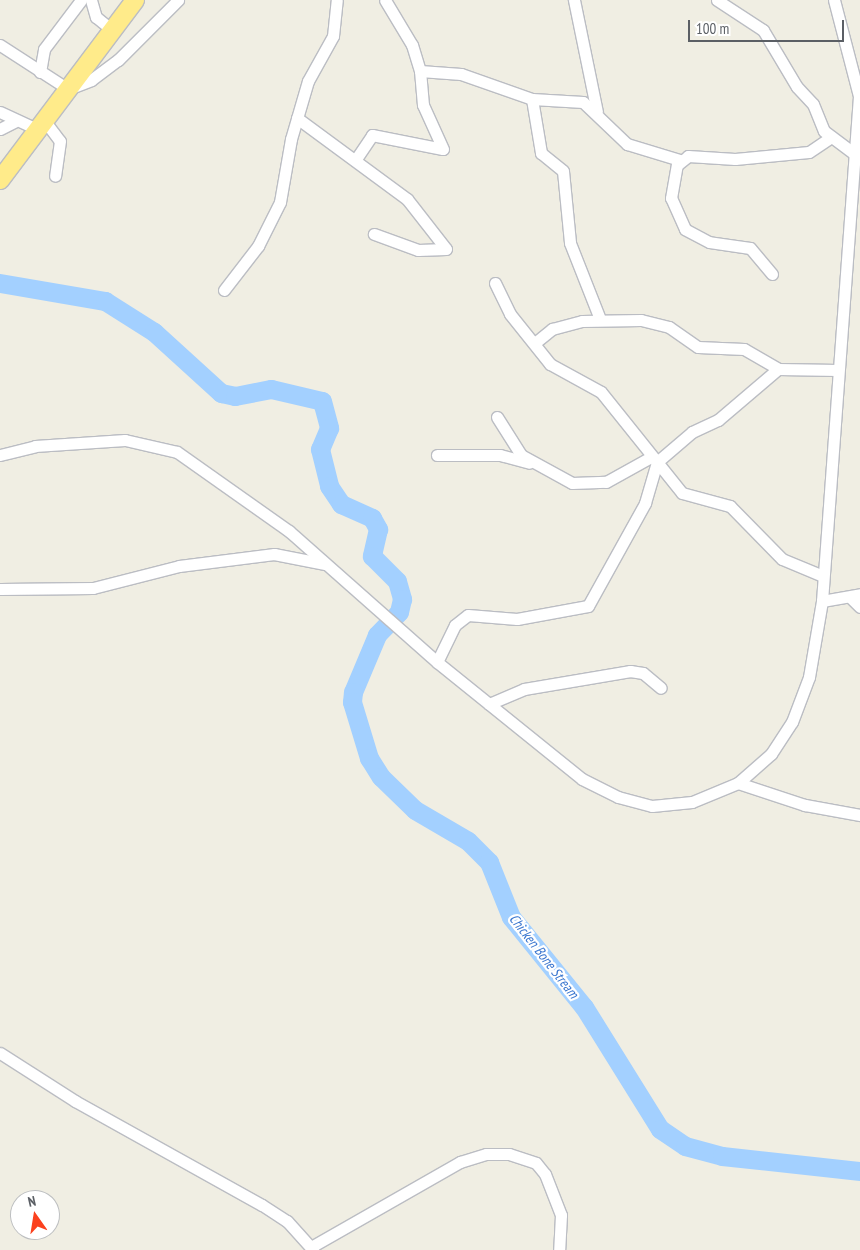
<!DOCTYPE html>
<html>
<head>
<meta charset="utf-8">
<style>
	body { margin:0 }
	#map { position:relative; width:860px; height:1250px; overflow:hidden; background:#f0eee3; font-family:"PT Sans Narrow",sans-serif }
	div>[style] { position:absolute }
	.river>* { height:19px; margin:-9.5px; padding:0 9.5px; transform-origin:9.5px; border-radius:9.5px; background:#a3d0ff }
	.roads { filter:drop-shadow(1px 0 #bbbdc3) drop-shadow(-1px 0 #bbbdc3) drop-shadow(0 1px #bbbdc3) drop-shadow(0 -1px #bbbdc3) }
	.minor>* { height:11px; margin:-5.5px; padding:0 5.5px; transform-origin:5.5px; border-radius:5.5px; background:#fff }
	.highway>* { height:18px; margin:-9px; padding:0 9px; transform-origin:9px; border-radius:9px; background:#ffeb8a }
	span { translate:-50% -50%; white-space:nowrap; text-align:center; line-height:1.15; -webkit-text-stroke:4.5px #fff; paint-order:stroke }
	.water-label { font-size:14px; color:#3976cf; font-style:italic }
	.north { position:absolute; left:10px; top:1190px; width:50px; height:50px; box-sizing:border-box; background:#fff; border:1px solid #bdbfc1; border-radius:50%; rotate:347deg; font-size:14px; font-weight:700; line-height:20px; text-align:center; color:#5b5f65 }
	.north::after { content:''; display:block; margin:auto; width:18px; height:22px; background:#fb411e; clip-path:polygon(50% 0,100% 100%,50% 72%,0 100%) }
	.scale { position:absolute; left:688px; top:20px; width:156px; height:22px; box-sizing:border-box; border:2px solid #5b5f65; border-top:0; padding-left:6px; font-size:15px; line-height:18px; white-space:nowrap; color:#5b5f65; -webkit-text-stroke:4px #fff; paint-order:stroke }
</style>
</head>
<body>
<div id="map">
	<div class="river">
		<div style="left:0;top:283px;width:107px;rotate:9.7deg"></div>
		<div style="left:105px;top:301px;width:58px;rotate:32.3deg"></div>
		<div style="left:154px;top:332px;width:91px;rotate:42.3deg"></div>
		<div style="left:221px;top:393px;width:14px;rotate:12deg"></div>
		<div style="left:235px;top:396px;width:37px;rotate:-11deg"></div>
		<div style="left:271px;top:389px;width:52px;rotate:13.2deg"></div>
		<div style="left:322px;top:401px;width:28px;rotate:75deg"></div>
		<div style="left:329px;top:428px;width:23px;rotate:113deg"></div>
		<div style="left:320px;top:449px;width:38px;rotate:76deg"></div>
		<div style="left:329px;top:486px;width:22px;rotate:56deg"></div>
		<div style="left:341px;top:504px;width:34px;rotate:24deg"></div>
		<div style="left:372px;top:518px;width:13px;rotate:61deg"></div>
		<div style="left:378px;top:529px;width:28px;rotate:103deg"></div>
		<div style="left:372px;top:556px;width:35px;rotate:45deg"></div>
		<div style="left:397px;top:581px;width:19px;rotate:74deg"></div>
		<div style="left:402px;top:599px;width:13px;rotate:103deg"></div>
		<div style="left:399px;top:612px;width:32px;rotate:134deg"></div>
		<div style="left:377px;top:635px;width:62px;rotate:112.8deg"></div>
		<div style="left:353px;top:692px;width:10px;rotate:96deg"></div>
		<div style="left:352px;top:702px;width:59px;rotate:73.1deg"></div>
		<div style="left:369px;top:758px;width:22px;rotate:58deg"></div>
		<div style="left:381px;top:777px;width:47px;rotate:44.1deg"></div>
		<div style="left:415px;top:810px;width:61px;rotate:30.3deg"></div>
		<div style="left:468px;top:841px;width:30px;rotate:45deg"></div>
		<div style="left:489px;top:862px;width:59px;rotate:68.2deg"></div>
		<div style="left:511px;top:917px;width:116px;rotate:51deg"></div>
		<div style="left:584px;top:1007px;width:144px;rotate:58.1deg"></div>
		<div style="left:660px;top:1129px;width:30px;rotate:34deg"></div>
		<div style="left:685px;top:1146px;width:38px;rotate:15deg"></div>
		<div style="left:722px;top:1156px;width:139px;rotate:6.2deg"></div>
	</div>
	<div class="roads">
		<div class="minor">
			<div style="left:91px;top:0;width:18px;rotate:74deg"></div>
			<div style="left:96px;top:17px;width:21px;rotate:39deg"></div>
			<div style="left:574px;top:0;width:114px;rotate:78.4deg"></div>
			<div style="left:717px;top:0;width:55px;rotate:33.1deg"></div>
			<div style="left:763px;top:30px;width:66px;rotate:59.2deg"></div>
			<div style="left:797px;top:87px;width:23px;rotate:47deg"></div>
			<div style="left:813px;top:104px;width:29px;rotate:68deg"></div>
			<div style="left:824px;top:131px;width:45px;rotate:36.9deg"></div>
			<div style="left:0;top:45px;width:81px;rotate:32.9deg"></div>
			<div style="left:68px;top:89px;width:25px;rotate:-21deg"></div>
			<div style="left:91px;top:80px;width:34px;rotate:-37deg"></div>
			<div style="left:118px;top:60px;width:85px;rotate:-45deg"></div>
			<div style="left:420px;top:71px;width:41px;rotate:4.2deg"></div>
			<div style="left:461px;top:74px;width:75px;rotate:19.4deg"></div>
			<div style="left:532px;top:99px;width:51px;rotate:3.4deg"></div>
			<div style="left:583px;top:102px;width:61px;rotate:43.7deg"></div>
			<div style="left:627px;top:144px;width:55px;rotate:16.8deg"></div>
			<div style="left:40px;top:72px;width:23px;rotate:-80deg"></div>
			<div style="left:44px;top:49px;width:61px;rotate:-52.9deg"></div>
			<div style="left:532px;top:99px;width:55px;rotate:80.5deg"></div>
			<div style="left:541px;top:153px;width:28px;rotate:39deg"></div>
			<div style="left:563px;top:171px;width:72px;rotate:84.4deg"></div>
			<div style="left:570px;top:243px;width:82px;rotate:68.5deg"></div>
			<div style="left:0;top:112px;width:41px;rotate:24.7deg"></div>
			<div style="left:297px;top:118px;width:137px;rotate:36.4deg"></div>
			<div style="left:407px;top:199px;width:63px;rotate:52deg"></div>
			<div style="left:446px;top:249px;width:28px;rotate:178deg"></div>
			<div style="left:418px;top:250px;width:47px;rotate:-160deg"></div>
			<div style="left:44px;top:120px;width:26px;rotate:53deg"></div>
			<div style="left:60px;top:141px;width:35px;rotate:98deg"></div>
			<div style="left:0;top:129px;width:16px;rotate:-27deg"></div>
			<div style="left:356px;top:159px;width:29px;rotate:-56deg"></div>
			<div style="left:372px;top:135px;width:72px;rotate:11.2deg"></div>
			<div style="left:443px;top:149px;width:48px;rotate:-114.4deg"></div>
			<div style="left:423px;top:105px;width:34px;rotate:-95deg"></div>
			<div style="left:420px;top:71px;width:27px;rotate:-107deg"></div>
			<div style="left:412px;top:45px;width:52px;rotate:-121deg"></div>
			<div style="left:772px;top:274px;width:34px;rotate:-130deg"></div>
			<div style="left:750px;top:248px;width:41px;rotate:-171.7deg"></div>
			<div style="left:709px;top:242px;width:27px;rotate:-152deg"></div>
			<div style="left:685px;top:229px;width:34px;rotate:-114deg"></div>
			<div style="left:671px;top:198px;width:34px;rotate:-80deg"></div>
			<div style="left:677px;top:165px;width:14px;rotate:-39deg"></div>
			<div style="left:688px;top:156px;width:47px;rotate:3.7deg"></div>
			<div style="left:735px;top:159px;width:74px;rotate:-5.4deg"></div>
			<div style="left:809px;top:152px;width:27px;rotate:-34deg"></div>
			<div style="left:495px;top:283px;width:34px;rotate:64deg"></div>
			<div style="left:510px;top:314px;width:64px;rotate:51.3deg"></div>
			<div style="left:550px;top:364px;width:58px;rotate:28.8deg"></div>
			<div style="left:601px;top:392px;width:129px;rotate:51.3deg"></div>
			<div style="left:682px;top:493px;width:50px;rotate:15.2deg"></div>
			<div style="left:730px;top:506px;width:74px;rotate:45.5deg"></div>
			<div style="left:782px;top:559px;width:44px;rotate:22.5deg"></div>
			<div style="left:224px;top:290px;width:56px;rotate:-52.3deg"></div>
			<div style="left:258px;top:246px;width:49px;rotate:-63.4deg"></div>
			<div style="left:280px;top:202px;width:64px;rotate:-80.1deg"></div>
			<div style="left:291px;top:139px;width:60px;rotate:-73.7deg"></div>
			<div style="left:308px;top:81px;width:51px;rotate:-60.9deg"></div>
			<div style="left:333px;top:36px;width:36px;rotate:-84deg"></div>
			<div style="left:536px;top:342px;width:21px;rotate:-39deg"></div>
			<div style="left:552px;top:329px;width:31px;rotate:-15deg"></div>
			<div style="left:582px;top:321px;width:59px;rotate:-1deg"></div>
			<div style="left:641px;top:320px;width:29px;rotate:14deg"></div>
			<div style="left:669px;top:327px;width:35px;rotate:35deg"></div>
			<div style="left:698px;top:347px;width:46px;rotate:2.5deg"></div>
			<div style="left:744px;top:349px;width:39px;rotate:30deg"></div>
			<div style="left:497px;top:417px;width:45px;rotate:57.7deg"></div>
			<div style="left:521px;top:455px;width:58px;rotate:28.8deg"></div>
			<div style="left:572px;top:483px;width:34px;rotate:-2deg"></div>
			<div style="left:606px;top:482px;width:51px;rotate:-29.1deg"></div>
			<div style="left:0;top:455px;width:36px;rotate:-14deg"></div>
			<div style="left:35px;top:446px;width:90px;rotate:-3.8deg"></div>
			<div style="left:125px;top:440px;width:53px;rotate:13deg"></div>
			<div style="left:177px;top:452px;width:137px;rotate:35.2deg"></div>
			<div style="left:289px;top:531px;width:198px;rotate:41.5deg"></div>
			<div style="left:437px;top:662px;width:186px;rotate:38.9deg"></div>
			<div style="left:582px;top:779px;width:40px;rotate:26.6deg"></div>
			<div style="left:618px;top:797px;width:35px;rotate:15deg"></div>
			<div style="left:652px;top:806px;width:40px;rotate:-5.7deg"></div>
			<div style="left:692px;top:802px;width:50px;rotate:-22.4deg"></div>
			<div style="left:738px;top:783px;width:44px;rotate:-41.3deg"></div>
			<div style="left:771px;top:754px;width:38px;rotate:-57deg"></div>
			<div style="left:792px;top:722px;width:48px;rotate:-69.3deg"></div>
			<div style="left:809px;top:677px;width:77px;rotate:-80.3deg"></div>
			<div style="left:822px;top:601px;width:506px;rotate:-85.81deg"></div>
			<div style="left:859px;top:96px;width:99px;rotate:-104.6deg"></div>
			<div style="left:437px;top:455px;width:63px"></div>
			<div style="left:500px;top:455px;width:30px;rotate:15deg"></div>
			<div style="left:0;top:589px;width:93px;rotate:-0.6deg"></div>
			<div style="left:93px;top:588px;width:89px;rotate:-14.3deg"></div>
			<div style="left:179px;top:566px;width:96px;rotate:-7.2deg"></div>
			<div style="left:274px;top:554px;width:52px;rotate:11.1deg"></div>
			<div style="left:850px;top:597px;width:14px;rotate:45deg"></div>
			<div style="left:822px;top:601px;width:39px;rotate:-10deg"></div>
			<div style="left:437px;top:662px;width:41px;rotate:-64.1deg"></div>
			<div style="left:455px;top:625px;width:16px;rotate:-38deg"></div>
			<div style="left:468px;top:615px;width:49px;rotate:4.7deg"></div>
			<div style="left:517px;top:619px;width:72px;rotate:-10.4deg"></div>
			<div style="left:588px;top:606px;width:118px;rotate:-61deg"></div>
			<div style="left:645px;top:503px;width:43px;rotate:-73.7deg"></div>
			<div style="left:657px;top:462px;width:46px;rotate:-40.6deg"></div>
			<div style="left:692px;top:432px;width:29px;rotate:-25deg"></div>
			<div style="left:718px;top:420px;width:79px;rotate:-40.4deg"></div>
			<div style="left:778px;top:369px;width:60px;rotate:1deg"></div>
			<div style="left:489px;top:704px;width:38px;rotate:-23deg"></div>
			<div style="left:524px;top:689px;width:108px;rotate:-9.6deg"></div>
			<div style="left:630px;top:671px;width:13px;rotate:9deg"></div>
			<div style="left:643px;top:673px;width:23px;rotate:40deg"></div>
			<div style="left:738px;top:783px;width:71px;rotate:18.2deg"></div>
			<div style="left:805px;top:805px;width:56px;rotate:10.3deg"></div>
			<div style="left:0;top:1053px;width:89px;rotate:32.6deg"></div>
			<div style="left:75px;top:1101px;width:214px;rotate:29.1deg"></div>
			<div style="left:262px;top:1205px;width:30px;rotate:33deg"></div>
			<div style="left:287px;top:1221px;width:39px;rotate:48deg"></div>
			<div style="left:311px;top:1247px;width:172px;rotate:-29.7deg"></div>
			<div style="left:460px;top:1162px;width:27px;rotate:-17deg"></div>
			<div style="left:486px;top:1154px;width:23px"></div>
			<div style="left:509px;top:1154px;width:28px;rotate:18deg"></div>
			<div style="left:536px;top:1163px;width:14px;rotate:51deg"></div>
			<div style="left:545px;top:1174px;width:44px;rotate:68.7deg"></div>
			<div style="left:561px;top:1215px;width:35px;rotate:93deg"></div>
		</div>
		<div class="highway">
			<div style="left:0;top:180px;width:225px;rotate:-53.1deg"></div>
		</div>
	</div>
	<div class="water-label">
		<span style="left:544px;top:956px;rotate:52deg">Chicken Bone Stream</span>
	</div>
	<div class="north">N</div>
	<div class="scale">100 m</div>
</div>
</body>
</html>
